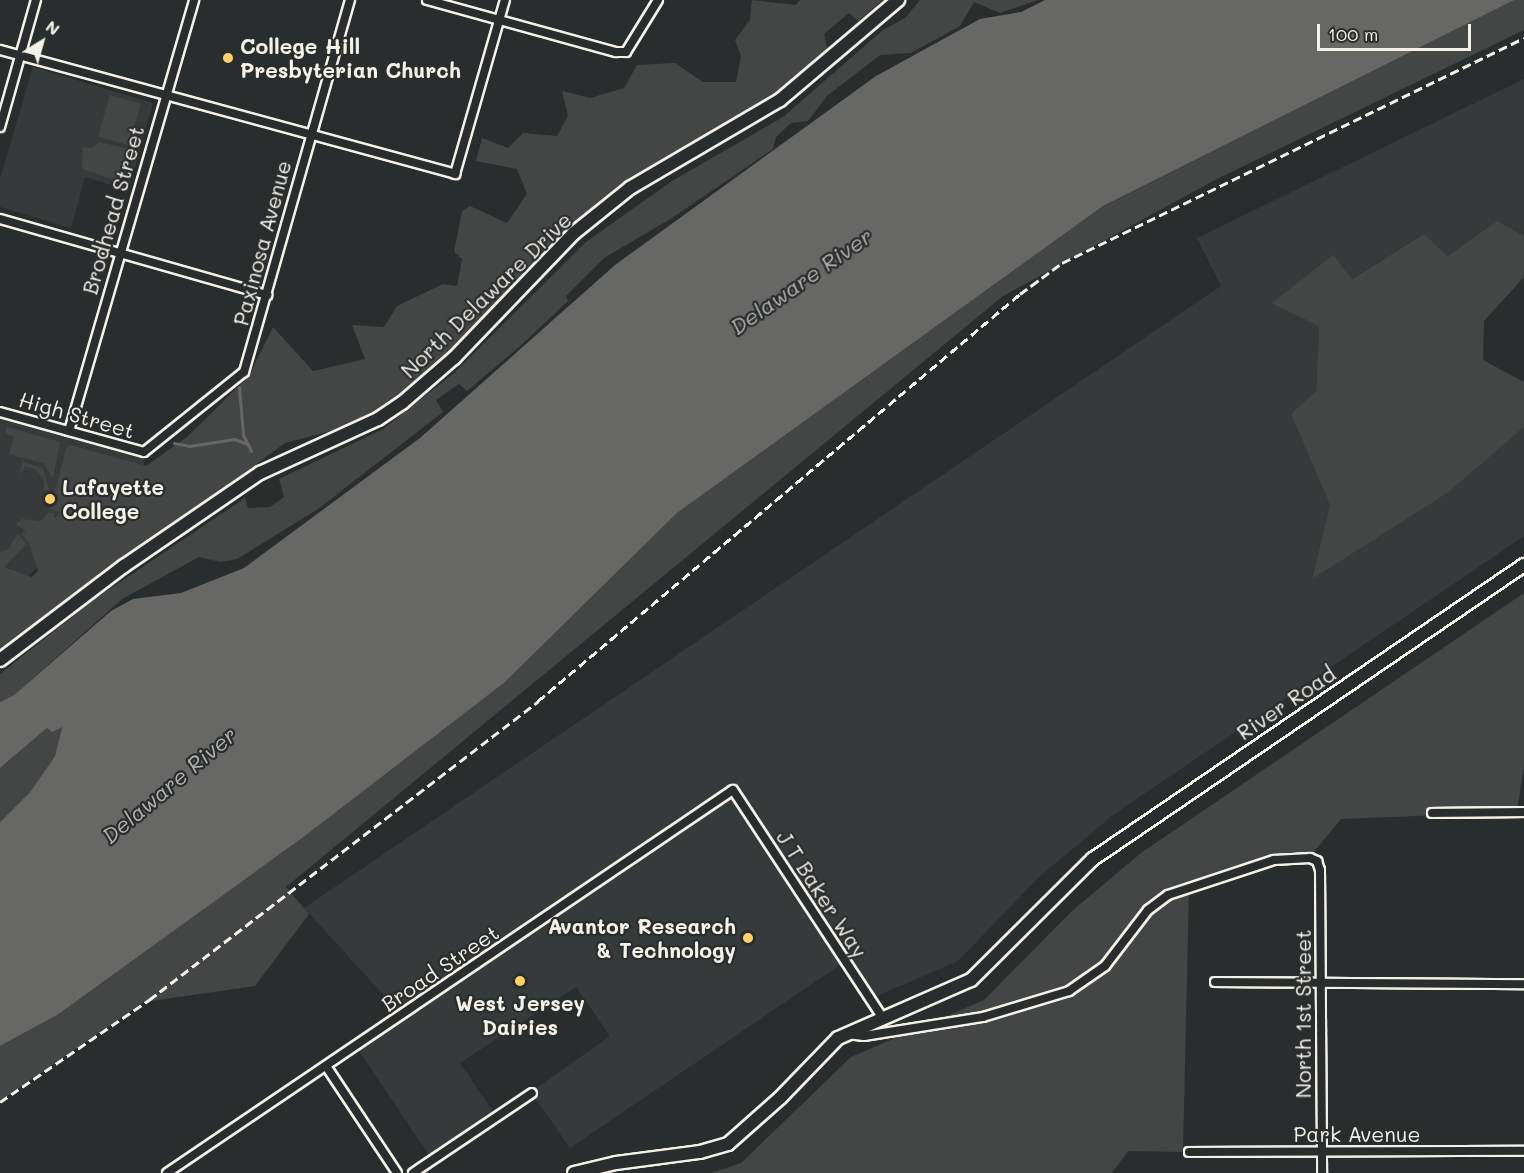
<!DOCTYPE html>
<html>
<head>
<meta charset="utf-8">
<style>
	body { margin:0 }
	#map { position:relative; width:1524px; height:1173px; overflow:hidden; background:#2a2d2e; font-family:Mali,sans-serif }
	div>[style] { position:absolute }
	.built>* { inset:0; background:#373a3a }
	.green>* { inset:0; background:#444645; transform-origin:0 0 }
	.water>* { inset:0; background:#676866 }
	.stream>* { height:3px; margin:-1.5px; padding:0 1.5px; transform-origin:1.5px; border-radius:1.5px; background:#676866 }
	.roads { filter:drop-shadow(2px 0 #f4f1e8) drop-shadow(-2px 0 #f4f1e8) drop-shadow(0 2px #f4f1e8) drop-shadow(0 -2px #f4f1e8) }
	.street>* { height:8px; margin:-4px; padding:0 4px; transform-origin:4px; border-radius:4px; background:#2a2d2e }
	.secondary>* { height:12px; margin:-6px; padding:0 6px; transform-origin:6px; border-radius:6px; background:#2a2d2e }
	.rail>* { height:3px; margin-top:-1.5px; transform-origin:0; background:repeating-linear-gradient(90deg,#f4f1e8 0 9px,transparent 0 13.5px) }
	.dots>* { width:16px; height:16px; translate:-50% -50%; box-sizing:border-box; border:3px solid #2a2d2e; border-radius:50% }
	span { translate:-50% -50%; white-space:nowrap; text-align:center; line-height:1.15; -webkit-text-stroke:4.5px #2a2d2e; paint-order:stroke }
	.poi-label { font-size:21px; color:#f4f1e8; font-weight:700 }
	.left { translate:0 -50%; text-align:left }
	.right { translate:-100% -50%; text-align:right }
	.street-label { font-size:21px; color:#f4f1e8 }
	.water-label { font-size:22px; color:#b5b3ae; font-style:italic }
	.north { position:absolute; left:12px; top:12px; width:60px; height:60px; -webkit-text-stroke:4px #2a2d2e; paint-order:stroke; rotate:37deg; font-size:16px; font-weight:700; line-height:24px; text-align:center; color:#f4f1e8 }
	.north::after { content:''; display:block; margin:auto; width:21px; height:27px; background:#f4f1e8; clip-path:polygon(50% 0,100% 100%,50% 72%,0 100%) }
	.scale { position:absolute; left:1317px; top:24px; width:154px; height:27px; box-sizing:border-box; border:3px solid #f4f1e8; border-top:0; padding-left:8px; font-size:18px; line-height:21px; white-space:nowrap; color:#f4f1e8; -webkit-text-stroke:4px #2a2d2e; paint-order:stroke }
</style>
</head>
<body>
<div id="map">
	<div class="built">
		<div style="clip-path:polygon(33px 67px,153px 103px,128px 190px,85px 177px,71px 228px,0 207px,0 179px)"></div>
		<div style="clip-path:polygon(1524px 79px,1524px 236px,1497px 221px,1448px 256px,1424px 234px,1351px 279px,1319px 326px,1316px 391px,1291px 414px,1330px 505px,1312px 578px,1449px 492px,1524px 427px,1524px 536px,1113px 815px,1039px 877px,958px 961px,865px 1001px,840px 965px,570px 1148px,531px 1092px,610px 1036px,576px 987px,460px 1063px,498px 1119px,433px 1161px,355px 1045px,401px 1014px,304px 908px,1221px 286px,1197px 238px)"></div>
		<div style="clip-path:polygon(0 411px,144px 452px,144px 469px,17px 586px,0 579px)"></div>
	</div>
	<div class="green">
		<div style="clip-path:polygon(752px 0,796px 5px,800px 0,883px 0,858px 21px,849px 13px,824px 34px,827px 48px,812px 68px,747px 117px,654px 165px,583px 215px,542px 252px,435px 370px,389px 404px,342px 428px,285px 443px,0 653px,0 552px,7px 550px,18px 534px,27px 544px,4px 567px,32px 577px,38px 571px,29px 543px,21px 534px,26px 531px,16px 524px,22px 519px,41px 521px,49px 512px,55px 513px,54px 518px,58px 516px,59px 512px,50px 509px,66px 448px,70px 445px,146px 466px,187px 437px,249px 376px,273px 327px,313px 371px,365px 359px,352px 325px,384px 327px,397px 306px,443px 284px,457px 286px,462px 259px,454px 252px,462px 211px,470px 206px,507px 223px,527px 194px,517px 169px,476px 161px,482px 138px,508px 148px,523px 133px,557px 136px,568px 116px,562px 91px,590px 98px,624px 88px,637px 65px,675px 63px,703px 82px,736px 82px,741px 56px,735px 40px,750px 20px)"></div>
		<div style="clip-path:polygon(920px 0,1038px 0,1000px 13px,974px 2px,960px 26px,911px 53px,880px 55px,827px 96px,808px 121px,791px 123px,776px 137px,773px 149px,672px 218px,604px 258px,566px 296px,568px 301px,519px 347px,467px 391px,459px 384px,436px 400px,443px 412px,318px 509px,237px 559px,221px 562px,199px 557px,122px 599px,14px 695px,0 702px,0 674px,92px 601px,245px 498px,248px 508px,270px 507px,284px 497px,279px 479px,383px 429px,454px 373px,586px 242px,672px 181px,783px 117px,883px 30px,905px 18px)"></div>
		<div style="clip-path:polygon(1512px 0,1524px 0,1524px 30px,1213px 181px,1003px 296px,286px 887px,309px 914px,255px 986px,144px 1002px,0 1101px,0 1046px,53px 1017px,505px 682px,677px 513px,1103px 206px)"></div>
		<div style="left:110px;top:95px;width:32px;height:43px;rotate:16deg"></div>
		<div style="clip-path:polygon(99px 142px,133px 150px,124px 183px,82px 169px,83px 147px,92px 148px)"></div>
		<div style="clip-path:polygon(1497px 221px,1524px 236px,1524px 277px,1484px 321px,1483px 360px,1524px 382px,1524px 427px,1449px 492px,1312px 579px,1330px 505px,1291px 414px,1316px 391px,1319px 326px,1272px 303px,1333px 255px,1352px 279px,1424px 234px,1448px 256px)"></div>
		<div style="clip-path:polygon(7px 427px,60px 442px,53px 479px,43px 463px,9px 454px,14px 437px,5px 433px)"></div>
		<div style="clip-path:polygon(23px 462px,43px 468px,50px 492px,44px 490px,44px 480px,36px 470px,25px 466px,19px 476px)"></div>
		<div style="clip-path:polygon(1524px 593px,1524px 764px,1517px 812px,1341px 819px,1312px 854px,1189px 886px,1183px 1152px,1128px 1151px,1112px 1173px,711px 1173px,741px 1163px,851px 1057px,984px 1000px,1072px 911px,1141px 853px)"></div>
		<div style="clip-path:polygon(62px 726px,55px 756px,31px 791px,0 822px,0 768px,47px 728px)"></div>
	</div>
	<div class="water">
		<div style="clip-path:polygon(1045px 0,1514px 0,1103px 206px,677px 513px,505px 682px,306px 835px,57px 1015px,0 1046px,0 822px,31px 791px,55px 756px,62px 727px,52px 732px,47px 728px,0 768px,0 702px,14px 695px,111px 611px,133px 599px,181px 593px,244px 568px,420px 438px,615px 265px,876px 76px,980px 19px,1021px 12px)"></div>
	</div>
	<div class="stream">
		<div style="left:239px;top:387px;width:48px;rotate:85.2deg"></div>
		<div style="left:243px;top:435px;width:18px;rotate:63deg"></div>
		<div style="left:174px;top:443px;width:15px;rotate:11deg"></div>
		<div style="left:189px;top:446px;width:46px;rotate:-8.8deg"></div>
		<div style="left:234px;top:439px;width:15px;rotate:20deg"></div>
	</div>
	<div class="roads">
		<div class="street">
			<div style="left:427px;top:0;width:196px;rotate:15.4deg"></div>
			<div style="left:616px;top:52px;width:10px"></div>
			<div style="left:626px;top:52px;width:61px;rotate:-58.4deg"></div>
			<div style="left:0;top:50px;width:472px;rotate:15.2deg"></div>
			<div style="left:455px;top:174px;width:181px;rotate:-74deg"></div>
			<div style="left:0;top:127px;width:132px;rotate:-74.2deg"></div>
			<div style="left:0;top:219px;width:278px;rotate:15.9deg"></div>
			<div style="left:0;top:412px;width:149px;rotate:15.5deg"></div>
			<div style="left:144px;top:452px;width:128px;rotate:-38.7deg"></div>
			<div style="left:244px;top:372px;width:387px;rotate:-74.1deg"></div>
			<div style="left:69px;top:431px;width:449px;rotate:-73.8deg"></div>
			<div style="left:1432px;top:813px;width:92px;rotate:-0.6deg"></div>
			<div style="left:1215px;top:982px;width:309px;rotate:0.4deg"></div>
			<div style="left:847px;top:1034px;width:17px;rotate:7deg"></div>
			<div style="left:864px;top:1036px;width:121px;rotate:-9.1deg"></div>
			<div style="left:983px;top:1017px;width:90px;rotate:-16.8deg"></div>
			<div style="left:1069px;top:991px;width:44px;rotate:-34.8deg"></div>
			<div style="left:1105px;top:966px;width:71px;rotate:-52.5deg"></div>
			<div style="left:1148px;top:910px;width:25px;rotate:-37deg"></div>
			<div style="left:1168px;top:895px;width:112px;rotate:-18.3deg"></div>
			<div style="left:1274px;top:860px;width:36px;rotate:-3deg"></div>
			<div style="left:1310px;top:858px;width:8px;rotate:23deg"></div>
			<div style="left:1317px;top:861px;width:9px;rotate:72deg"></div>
			<div style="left:1320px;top:870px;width:303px;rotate:89.6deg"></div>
			<div style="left:326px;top:1066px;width:128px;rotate:56.4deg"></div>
			<div style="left:1189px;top:1152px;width:335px;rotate:-0.2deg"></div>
			<div style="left:167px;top:1173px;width:683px;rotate:-34.09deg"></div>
			<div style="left:733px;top:790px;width:272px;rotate:56.7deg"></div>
			<div style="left:413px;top:1173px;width:143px;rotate:-33.9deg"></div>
		</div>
		<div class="secondary">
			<div style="left:0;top:660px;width:156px;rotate:-37.2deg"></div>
			<div style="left:124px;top:566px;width:165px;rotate:-34.4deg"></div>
			<div style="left:260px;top:473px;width:130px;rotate:-24.6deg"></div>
			<div style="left:378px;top:419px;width:29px;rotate:-34deg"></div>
			<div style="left:402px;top:403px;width:69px;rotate:-40.9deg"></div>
			<div style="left:454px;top:358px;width:173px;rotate:-46.2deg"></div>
			<div style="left:574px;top:233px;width:72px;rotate:-38.8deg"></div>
			<div style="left:630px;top:188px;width:174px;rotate:-30.4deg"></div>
			<div style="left:780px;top:100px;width:155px;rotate:-40.3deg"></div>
			<div style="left:574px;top:1173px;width:43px;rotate:-13.4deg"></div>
			<div style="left:616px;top:1163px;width:85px;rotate:-7.5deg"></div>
			<div style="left:700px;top:1152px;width:29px;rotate:-16deg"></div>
			<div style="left:728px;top:1144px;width:69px;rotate:-41.5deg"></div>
			<div style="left:780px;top:1098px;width:83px;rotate:-46deg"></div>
			<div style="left:838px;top:1038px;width:145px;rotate:-23.6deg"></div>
			<div style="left:971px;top:980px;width:172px;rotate:-44.8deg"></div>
			<div style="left:1093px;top:859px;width:522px;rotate:-34.3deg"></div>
		</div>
	</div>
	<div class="rail">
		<div style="left:0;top:1102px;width:181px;rotate:-34.4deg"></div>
		<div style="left:149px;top:1000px;width:491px;rotate:-37.5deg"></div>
		<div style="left:538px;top:701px;width:631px;rotate:-40.18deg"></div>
		<div style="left:1020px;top:294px;width:52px;rotate:-36.4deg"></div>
		<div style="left:1062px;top:263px;width:514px;rotate:-25.97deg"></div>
	</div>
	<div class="dots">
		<div style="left:228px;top:58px;background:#ffd166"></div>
		<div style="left:50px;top:499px;background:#ffd166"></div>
		<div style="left:748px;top:938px;background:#ffd166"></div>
		<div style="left:520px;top:981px;background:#ffd166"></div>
	</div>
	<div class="poi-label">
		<span class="left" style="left:240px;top:58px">College Hill<br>Presbyterian Church</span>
		<span class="left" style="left:62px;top:499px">Lafayette<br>College</span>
		<span class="right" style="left:736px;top:938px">Avantor Research<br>&amp; Technology</span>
		<span style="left:520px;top:1015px">West Jersey<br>Dairies</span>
	</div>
	<div class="street-label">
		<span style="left:113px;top:210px;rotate:-74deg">Brodhead Street</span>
		<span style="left:262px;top:243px;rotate:-75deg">Paxinosa Avenue</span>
		<span style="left:486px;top:295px;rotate:-44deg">North Delaware Drive</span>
		<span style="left:77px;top:415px;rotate:16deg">High Street</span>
		<span style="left:1286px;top:703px;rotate:-34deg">River Road</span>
		<span style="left:822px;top:894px;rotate:57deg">J T Baker Way</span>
		<span style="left:440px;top:968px;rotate:-34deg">Broad Street</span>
		<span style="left:1303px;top:1014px;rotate:-90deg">North 1st Street</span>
		<span style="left:1357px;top:1134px">Park Avenue</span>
	</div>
	<div class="water-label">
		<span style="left:801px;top:281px;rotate:-35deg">Delaware River</span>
		<span style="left:169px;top:785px;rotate:-40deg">Delaware River</span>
	</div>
	<div class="north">N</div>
	<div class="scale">100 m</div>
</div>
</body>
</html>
